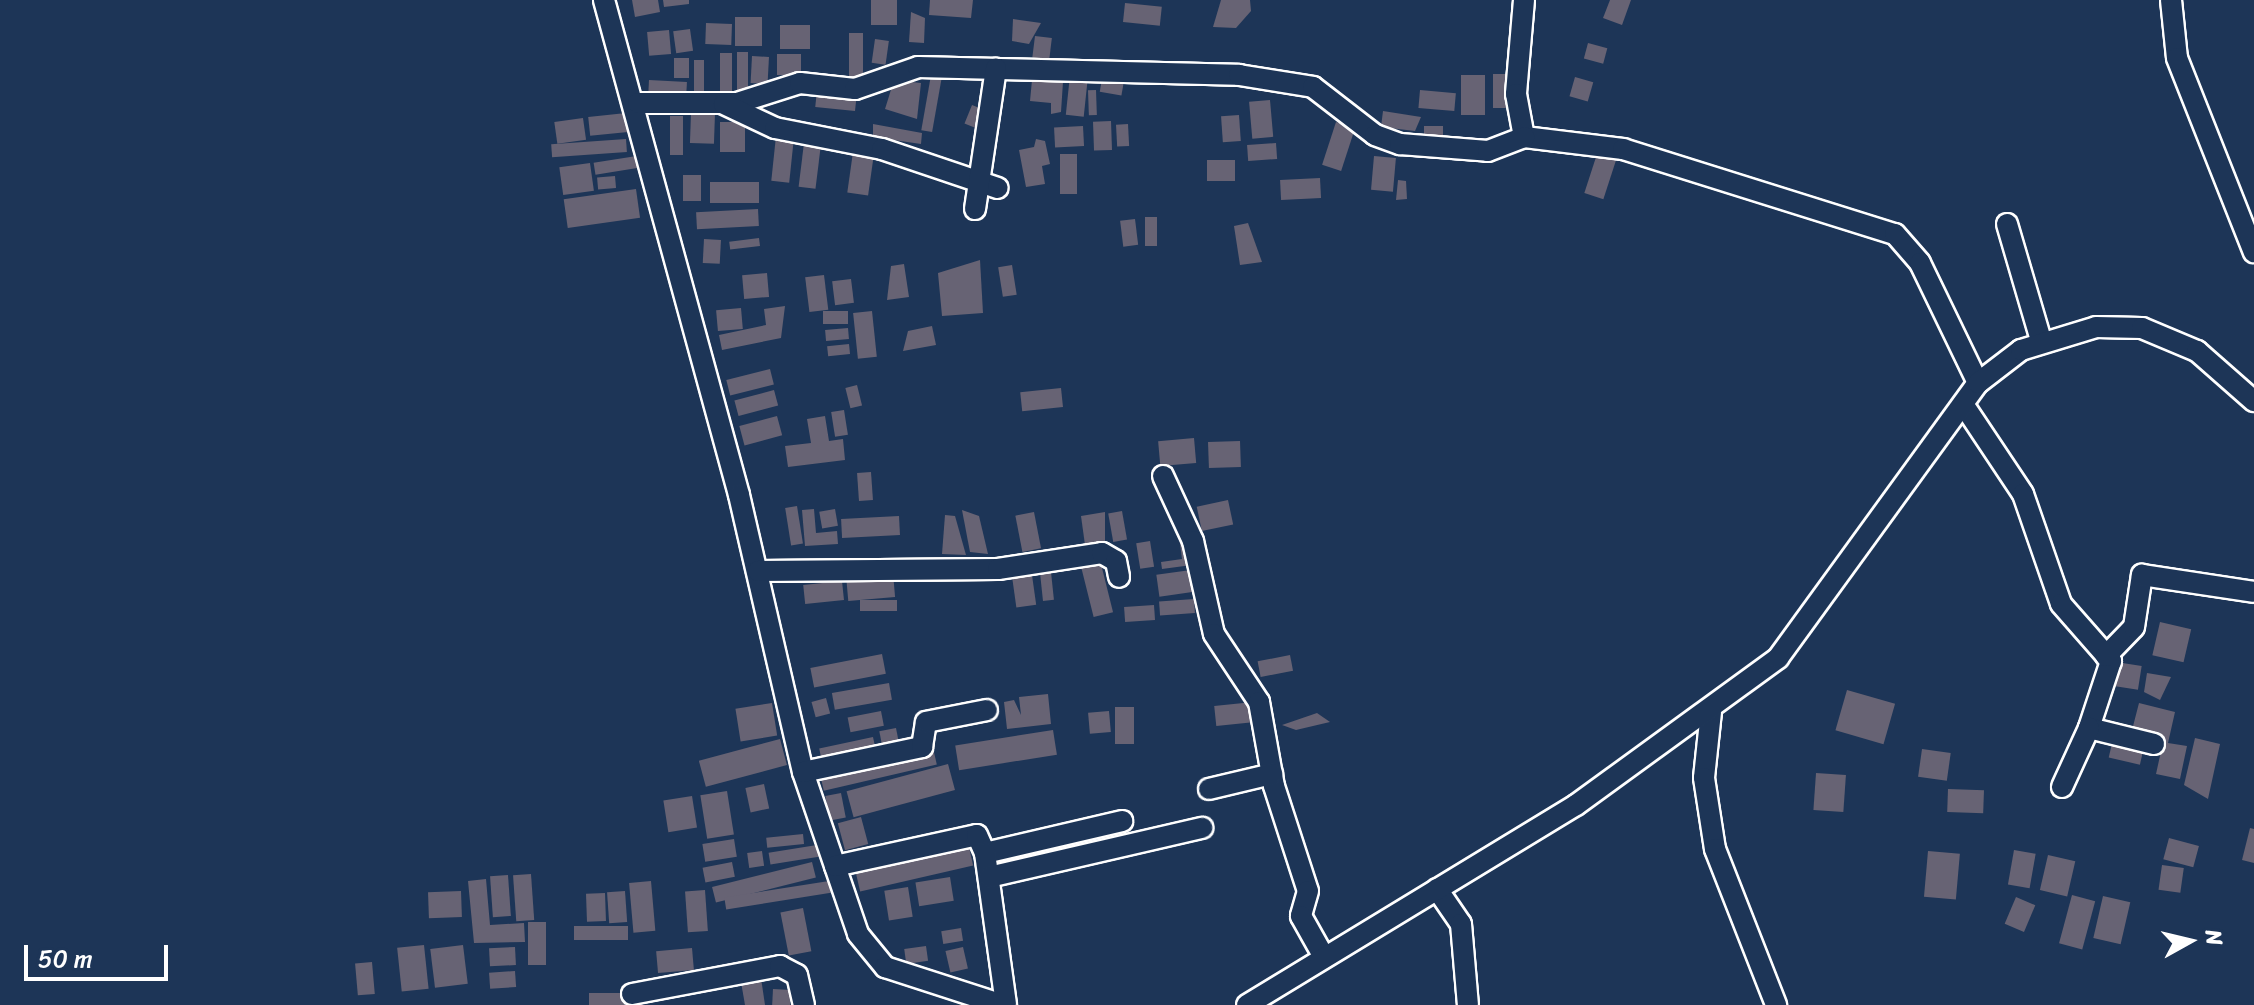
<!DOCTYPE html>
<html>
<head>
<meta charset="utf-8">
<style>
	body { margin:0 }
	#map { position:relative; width:2254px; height:1005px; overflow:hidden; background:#1d3557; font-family:Sriracha,sans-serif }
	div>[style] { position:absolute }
	.building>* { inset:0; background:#676374; transform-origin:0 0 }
	.roads { filter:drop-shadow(2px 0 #fff) drop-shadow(-2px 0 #fff) drop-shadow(0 2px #fff) drop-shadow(0 -2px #fff) }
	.minor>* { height:20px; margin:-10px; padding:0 10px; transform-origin:10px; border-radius:10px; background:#1d3557 }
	span { translate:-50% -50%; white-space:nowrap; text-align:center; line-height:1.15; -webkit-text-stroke:8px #1d3557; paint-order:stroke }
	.north { position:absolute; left:2150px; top:901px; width:80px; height:80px; -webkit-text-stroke:6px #1d3557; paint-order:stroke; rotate:82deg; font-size:22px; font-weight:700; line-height:32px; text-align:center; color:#fff }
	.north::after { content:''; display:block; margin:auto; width:28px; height:36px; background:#fff; clip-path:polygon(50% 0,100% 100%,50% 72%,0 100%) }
	.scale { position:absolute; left:24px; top:945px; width:144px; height:36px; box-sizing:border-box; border:4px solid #fff; border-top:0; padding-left:10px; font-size:24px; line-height:28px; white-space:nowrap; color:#fff; -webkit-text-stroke:6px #1d3557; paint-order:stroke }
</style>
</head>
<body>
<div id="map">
	<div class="building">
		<div style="clip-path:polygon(632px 0,658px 0,660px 12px,635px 17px)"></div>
		<div style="clip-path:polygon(663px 0,689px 0,689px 4px,664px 7px)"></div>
		<div style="left:871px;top:0;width:26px;height:25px"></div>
		<div style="clip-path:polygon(930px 0,973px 0,971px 18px,929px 15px)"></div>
		<div style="clip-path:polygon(1221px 0,1250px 0,1251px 11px,1236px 28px,1213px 27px)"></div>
		<div style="clip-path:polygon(1610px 0,1631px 0,1622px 25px,1603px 18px)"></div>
		<div style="left:1125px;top:3px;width:37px;height:19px;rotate:6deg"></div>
		<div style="clip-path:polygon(911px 12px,925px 18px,924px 43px,909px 42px)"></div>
		<div style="left:762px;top:17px;width:29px;height:27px;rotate:90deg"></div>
		<div style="clip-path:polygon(1013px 19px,1041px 23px,1029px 44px,1012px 41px)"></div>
		<div style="left:706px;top:23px;width:26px;height:21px;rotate:2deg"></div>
		<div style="left:780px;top:25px;width:30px;height:24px"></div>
		<div style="left:690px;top:29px;width:22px;height:17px;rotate:82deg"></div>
		<div style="left:669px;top:30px;width:24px;height:22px;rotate:85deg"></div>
		<div style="left:849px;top:33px;width:14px;height:50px"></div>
		<div style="left:1035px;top:36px;width:17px;height:22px;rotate:7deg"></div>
		<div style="left:875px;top:39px;width:14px;height:24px;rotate:8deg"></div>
		<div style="left:1588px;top:43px;width:20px;height:16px;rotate:15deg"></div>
		<div style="left:737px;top:52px;width:11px;height:39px"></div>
		<div style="left:720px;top:53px;width:12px;height:39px"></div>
		<div style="left:801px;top:54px;width:21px;height:24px;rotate:90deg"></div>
		<div style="left:752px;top:56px;width:17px;height:27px;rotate:3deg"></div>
		<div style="left:674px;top:58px;width:15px;height:20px"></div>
		<div style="left:694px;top:60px;width:10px;height:32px"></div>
		<div style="left:1493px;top:74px;width:15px;height:34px"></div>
		<div style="left:931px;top:75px;width:11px;height:56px;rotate:10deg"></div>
		<div style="left:1070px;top:75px;width:18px;height:40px;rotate:6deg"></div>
		<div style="left:1461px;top:75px;width:24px;height:40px"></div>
		<div style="left:1575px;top:77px;width:19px;height:20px;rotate:16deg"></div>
		<div style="left:1102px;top:79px;width:22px;height:13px;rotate:10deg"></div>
		<div style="left:649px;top:80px;width:38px;height:14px;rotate:3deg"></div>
		<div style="clip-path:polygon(894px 80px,921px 83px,917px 119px,885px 109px)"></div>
		<div style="clip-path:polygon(1032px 80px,1063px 82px,1061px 112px,1051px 114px,1051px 103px,1030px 101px)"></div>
		<div style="left:817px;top:90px;width:40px;height:17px;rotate:6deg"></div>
		<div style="left:1096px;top:90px;width:25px;height:8px;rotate:88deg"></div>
		<div style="left:1420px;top:90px;width:36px;height:18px;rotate:5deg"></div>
		<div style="left:1270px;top:100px;width:37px;height:21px;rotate:85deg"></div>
		<div style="left:972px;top:105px;width:16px;height:20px;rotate:22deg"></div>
		<div style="clip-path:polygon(1383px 111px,1421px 117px,1415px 131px,1381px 127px)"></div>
		<div style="left:626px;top:113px;width:19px;height:38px;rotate:84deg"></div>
		<div style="left:691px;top:113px;width:24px;height:30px;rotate:2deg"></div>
		<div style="left:1239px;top:115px;width:26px;height:18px;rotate:86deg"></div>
		<div style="left:670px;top:116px;width:13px;height:39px"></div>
		<div style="left:583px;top:118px;width:22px;height:29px;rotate:82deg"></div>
		<div style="left:1111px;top:121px;width:29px;height:18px;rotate:88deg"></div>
		<div style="left:720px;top:122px;width:25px;height:30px"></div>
		<div style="left:1336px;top:122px;width:20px;height:45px;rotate:18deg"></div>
		<div style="clip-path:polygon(873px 124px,922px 133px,921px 144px,866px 136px,873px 136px)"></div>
		<div style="left:1128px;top:124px;width:22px;height:12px;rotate:87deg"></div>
		<div style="left:1083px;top:126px;width:20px;height:29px;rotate:87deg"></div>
		<div style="left:1424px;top:126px;width:19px;height:10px"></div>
		<div style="left:776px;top:136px;width:18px;height:45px;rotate:6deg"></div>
		<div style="left:626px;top:139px;width:13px;height:75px;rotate:86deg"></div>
		<div style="clip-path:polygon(1036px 139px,1045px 141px,1050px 164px,1042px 166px,1045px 184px,1026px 187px,1019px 150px,1034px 147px)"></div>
		<div style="left:804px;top:143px;width:17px;height:44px;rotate:7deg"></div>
		<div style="left:1276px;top:143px;width:16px;height:29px;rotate:86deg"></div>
		<div style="left:853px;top:152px;width:21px;height:41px;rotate:8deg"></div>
		<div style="left:1060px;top:154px;width:17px;height:40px"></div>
		<div style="left:1597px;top:154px;width:20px;height:41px;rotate:18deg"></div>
		<div style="left:643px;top:155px;width:12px;height:50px;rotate:81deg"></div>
		<div style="left:1374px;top:156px;width:22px;height:34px;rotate:5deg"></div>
		<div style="left:1235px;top:160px;width:21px;height:28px;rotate:90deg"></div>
		<div style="left:590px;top:163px;width:28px;height:31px;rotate:82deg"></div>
		<div style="left:683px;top:175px;width:18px;height:26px"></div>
		<div style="left:615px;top:176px;width:12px;height:18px;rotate:85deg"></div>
		<div style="left:1320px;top:178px;width:20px;height:40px;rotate:87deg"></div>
		<div style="clip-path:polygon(1398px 180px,1406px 181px,1407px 199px,1396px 200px)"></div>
		<div style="left:710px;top:182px;width:49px;height:21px"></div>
		<div style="left:636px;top:189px;width:29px;height:73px;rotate:82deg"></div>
		<div style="left:758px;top:209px;width:17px;height:62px;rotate:87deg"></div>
		<div style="left:1145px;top:217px;width:12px;height:29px"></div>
		<div style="left:1135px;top:219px;width:26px;height:15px;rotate:83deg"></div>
		<div style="clip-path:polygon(1248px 223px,1262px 262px,1240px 265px,1234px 226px)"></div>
		<div style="left:759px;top:238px;width:8px;height:30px;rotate:83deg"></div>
		<div style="left:704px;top:239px;width:17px;height:24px;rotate:3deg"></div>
		<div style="clip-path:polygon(980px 260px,983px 313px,942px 316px,938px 273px)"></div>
		<div style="clip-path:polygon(904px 264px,909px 297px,887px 300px,891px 266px)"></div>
		<div style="left:1012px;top:265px;width:30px;height:14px;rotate:81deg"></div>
		<div style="left:767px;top:273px;width:24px;height:25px;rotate:85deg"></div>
		<div style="left:824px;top:275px;width:35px;height:19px;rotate:83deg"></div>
		<div style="left:851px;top:279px;width:24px;height:19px;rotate:83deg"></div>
		<div style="clip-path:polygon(785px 306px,781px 338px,722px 350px,719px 335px,766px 325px,764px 309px)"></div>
		<div style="left:741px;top:308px;width:21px;height:25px;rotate:85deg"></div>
		<div style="left:848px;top:311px;width:13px;height:25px;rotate:90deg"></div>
		<div style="left:872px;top:311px;width:46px;height:19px;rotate:84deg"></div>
		<div style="clip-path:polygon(932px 326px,936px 345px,903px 351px,908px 331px)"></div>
		<div style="left:848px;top:328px;width:11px;height:23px;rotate:85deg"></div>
		<div style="left:849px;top:344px;width:10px;height:22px;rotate:84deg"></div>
		<div style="left:770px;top:369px;width:16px;height:45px;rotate:76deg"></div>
		<div style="left:857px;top:385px;width:21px;height:12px;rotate:76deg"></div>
		<div style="left:1061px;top:388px;width:19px;height:41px;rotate:84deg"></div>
		<div style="left:774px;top:390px;width:16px;height:41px;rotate:75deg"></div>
		<div style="left:844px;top:410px;width:25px;height:13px;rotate:81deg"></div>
		<div style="left:777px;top:416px;width:20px;height:39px;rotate:75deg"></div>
		<div style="clip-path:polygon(825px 416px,829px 441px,843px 439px,845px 460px,788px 467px,785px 446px,811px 443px,807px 419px)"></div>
		<div style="left:1194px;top:438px;width:25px;height:36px;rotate:85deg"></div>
		<div style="left:1240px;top:441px;width:26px;height:32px;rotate:88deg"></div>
		<div style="left:871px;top:472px;width:28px;height:14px;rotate:86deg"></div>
		<div style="left:1228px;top:500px;width:25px;height:32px;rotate:78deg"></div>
		<div style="left:797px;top:506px;width:38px;height:12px;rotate:81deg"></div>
		<div style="clip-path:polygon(814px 509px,816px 533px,837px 531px,838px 544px,805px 546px,802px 510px)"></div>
		<div style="left:835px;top:509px;width:17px;height:16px;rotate:80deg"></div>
		<div style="clip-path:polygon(962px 510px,979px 516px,988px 554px,970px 552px)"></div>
		<div style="left:1122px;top:511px;width:29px;height:14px;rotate:80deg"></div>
		<div style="left:1034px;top:512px;width:37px;height:19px;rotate:79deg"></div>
		<div style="clip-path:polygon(1105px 512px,1105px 545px,1085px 545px,1081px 516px)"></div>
		<div style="clip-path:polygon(945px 515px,955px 516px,966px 555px,942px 554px)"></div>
		<div style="left:899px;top:516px;width:19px;height:58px;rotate:87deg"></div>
		<div style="clip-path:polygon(1188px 535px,1192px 565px,1162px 569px,1161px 562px,1182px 559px,1179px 536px)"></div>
		<div style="left:1150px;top:541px;width:26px;height:14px;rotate:81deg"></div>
		<div style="left:1099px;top:556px;width:58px;height:20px;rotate:76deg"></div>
		<div style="left:1191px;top:570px;width:22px;height:35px;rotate:82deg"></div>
		<div style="left:1051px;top:572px;width:28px;height:11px;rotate:84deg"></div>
		<div style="left:893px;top:573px;width:24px;height:47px;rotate:85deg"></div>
		<div style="left:1032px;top:575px;width:30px;height:20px;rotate:82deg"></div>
		<div style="left:842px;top:581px;width:19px;height:39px;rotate:84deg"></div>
		<div style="left:1194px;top:599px;width:14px;height:35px;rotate:86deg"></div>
		<div style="left:897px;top:600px;width:11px;height:37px;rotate:90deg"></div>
		<div style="left:1154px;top:605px;width:15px;height:30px;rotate:86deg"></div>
		<div style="left:2160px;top:622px;width:32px;height:34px;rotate:13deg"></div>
		<div style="left:882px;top:654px;width:20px;height:73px;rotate:79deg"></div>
		<div style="left:1290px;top:655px;width:16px;height:33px;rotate:79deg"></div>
		<div style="left:2116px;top:662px;width:26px;height:24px;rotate:9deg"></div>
		<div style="clip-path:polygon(2147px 673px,2171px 677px,2160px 700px,2144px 692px)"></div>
		<div style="left:889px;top:683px;width:17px;height:58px;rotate:80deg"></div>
		<div style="left:1847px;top:690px;width:50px;height:42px;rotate:16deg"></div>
		<div style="clip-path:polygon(1048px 694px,1051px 724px,1007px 729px,1004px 702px,1014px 700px,1021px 715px,1019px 697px)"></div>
		<div style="left:826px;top:698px;width:16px;height:15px;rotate:75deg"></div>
		<div style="left:1253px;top:702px;width:20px;height:39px;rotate:84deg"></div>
		<div style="left:772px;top:703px;width:33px;height:37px;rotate:81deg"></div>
		<div style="clip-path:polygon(2139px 703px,2175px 712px,2168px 743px,2187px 746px,2180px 779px,2156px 774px,2163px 742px,2131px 734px)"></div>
		<div style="left:1115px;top:707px;width:19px;height:37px"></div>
		<div style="left:881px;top:711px;width:15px;height:34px;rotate:79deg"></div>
		<div style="left:1109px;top:711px;width:21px;height:21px;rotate:85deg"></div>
		<div style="clip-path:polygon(1317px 713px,1330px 722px,1296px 730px,1282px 725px)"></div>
		<div style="left:896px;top:728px;width:15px;height:17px;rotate:79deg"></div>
		<div style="left:1053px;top:730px;width:25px;height:99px;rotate:81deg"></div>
		<div style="left:873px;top:737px;width:14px;height:55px;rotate:78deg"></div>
		<div style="clip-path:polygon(2195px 738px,2220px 744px,2208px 799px,2184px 785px)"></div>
		<div style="left:780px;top:739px;width:27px;height:84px;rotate:75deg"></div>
		<div style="left:2113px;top:739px;width:32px;height:19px;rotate:13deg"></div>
		<div style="left:933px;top:748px;width:17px;height:116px;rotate:77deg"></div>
		<div style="left:1922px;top:749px;width:29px;height:28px;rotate:8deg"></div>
		<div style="left:948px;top:764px;width:27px;height:105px;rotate:75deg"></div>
		<div style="left:1816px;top:773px;width:30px;height:37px;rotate:4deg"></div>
		<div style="left:764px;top:784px;width:25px;height:19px;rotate:78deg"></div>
		<div style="left:1948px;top:789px;width:36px;height:23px;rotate:2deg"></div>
		<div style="left:727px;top:791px;width:44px;height:27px;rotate:81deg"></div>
		<div style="left:841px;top:793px;width:25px;height:16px;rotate:79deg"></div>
		<div style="left:692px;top:796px;width:32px;height:29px;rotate:81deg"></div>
		<div style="left:861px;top:817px;width:28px;height:24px;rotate:75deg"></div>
		<div style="clip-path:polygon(2250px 828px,2254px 829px,2254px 863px,2242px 860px)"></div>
		<div style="left:803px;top:834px;width:10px;height:37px;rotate:84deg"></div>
		<div style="left:2169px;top:838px;width:31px;height:22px;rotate:15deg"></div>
		<div style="left:734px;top:839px;width:18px;height:32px;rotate:81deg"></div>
		<div style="left:968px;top:843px;width:23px;height:116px;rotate:77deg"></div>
		<div style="left:817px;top:845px;width:12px;height:49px;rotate:81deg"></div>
		<div style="left:2014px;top:850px;width:22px;height:35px;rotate:10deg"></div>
		<div style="left:762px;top:851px;width:15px;height:15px;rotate:82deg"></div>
		<div style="left:1928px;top:851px;width:32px;height:46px;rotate:5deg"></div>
		<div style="left:2048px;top:855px;width:28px;height:36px;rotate:13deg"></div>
		<div style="left:732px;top:862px;width:15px;height:30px;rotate:79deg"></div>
		<div style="left:812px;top:862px;width:16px;height:103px;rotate:76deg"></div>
		<div style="left:2162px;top:865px;width:22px;height:25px;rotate:8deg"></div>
		<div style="left:531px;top:874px;width:46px;height:18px;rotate:86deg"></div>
		<div style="left:508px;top:875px;width:41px;height:18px;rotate:86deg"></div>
		<div style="left:950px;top:877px;width:24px;height:35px;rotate:81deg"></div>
		<div style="clip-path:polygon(486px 879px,490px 925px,524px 923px,525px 942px,474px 943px,468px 881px)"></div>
		<div style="left:651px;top:881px;width:50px;height:22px;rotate:85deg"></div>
		<div style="left:829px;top:881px;width:12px;height:106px;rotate:81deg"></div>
		<div style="left:908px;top:887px;width:30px;height:24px;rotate:81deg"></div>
		<div style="left:705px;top:890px;width:41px;height:20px;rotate:86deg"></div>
		<div style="left:461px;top:891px;width:26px;height:33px;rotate:88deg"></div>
		<div style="left:625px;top:891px;width:31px;height:18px;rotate:86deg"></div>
		<div style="left:605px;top:893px;width:28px;height:19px;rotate:88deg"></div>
		<div style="left:2072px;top:895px;width:24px;height:50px;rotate:15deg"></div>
		<div style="left:2103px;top:896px;width:28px;height:43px;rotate:13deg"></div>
		<div style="left:2016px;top:897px;width:21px;height:29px;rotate:23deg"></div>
		<div style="left:803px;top:908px;width:44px;height:23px;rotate:79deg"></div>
		<div style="left:528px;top:922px;width:18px;height:43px"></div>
		<div style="left:628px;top:926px;width:14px;height:54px;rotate:90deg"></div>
		<div style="left:961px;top:928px;width:13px;height:20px;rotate:81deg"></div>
		<div style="left:424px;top:945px;width:44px;height:27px;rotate:84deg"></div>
		<div style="left:463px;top:945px;width:39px;height:33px;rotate:83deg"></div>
		<div style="left:926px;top:946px;width:15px;height:22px;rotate:82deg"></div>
		<div style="left:515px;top:947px;width:18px;height:26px;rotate:87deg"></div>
		<div style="left:963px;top:947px;width:22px;height:18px;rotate:77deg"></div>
		<div style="left:692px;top:948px;width:22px;height:36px;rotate:85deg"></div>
		<div style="left:372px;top:962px;width:32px;height:17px;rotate:85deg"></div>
		<div style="left:515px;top:971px;width:16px;height:26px;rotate:86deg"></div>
		<div style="clip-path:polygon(761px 978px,765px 1005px,745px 1005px,741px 982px)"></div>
		<div style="left:773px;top:989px;width:18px;height:16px;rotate:3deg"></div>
		<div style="left:625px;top:993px;width:12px;height:36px;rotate:90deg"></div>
	</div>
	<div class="roads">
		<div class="minor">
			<div style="left:604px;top:0;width:513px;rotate:74.74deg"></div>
			<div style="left:739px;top:495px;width:284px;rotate:77deg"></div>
			<div style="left:803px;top:772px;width:171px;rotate:71.2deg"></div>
			<div style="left:858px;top:934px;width:43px;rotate:50.7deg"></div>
			<div style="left:885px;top:967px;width:124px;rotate:17.9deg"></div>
			<div style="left:1524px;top:0;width:94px;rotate:94.9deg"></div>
			<div style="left:1516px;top:94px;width:44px;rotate:79.5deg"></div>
			<div style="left:1524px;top:137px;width:100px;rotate:6.9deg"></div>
			<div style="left:1623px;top:149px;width:285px;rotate:17.4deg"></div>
			<div style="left:1895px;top:234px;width:38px;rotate:49deg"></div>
			<div style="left:1920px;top:263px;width:133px;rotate:64.2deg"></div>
			<div style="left:2171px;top:0;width:58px;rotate:84.1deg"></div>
			<div style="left:2177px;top:58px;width:209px;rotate:68.4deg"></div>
			<div style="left:638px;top:103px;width:99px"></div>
			<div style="left:737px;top:103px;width:66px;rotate:-17.6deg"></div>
			<div style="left:800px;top:83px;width:55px;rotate:6.2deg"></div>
			<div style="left:855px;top:89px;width:67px;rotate:-19.2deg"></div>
			<div style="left:918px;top:67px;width:321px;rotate:1.4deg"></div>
			<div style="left:1239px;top:75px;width:75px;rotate:9.2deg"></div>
			<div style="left:1313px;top:87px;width:78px;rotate:37.7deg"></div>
			<div style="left:1375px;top:135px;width:27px;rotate:20deg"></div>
			<div style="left:1400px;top:144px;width:88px;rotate:4.5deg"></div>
			<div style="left:1488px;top:151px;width:39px;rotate:-21deg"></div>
			<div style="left:724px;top:104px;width:56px;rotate:25.2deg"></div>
			<div style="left:775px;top:128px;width:109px;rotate:11.1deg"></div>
			<div style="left:882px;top:149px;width:122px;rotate:18.6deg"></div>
			<div style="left:975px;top:209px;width:142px;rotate:-81.5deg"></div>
			<div style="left:2007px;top:224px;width:121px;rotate:73.7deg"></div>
			<div style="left:1963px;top:404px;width:108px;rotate:56.3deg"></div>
			<div style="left:2023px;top:494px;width:116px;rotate:70.9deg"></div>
			<div style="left:2061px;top:604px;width:76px;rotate:48.7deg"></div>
			<div style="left:2111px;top:661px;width:71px;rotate:108.2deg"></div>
			<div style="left:2089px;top:728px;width:67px;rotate:13.8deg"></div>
			<div style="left:1163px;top:476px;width:72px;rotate:65.2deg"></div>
			<div style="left:1193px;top:541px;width:95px;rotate:77.3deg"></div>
			<div style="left:1214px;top:634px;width:82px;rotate:56.5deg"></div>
			<div style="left:1259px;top:702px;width:85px;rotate:79.9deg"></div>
			<div style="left:1274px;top:786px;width:110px;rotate:72.1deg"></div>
			<div style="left:1308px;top:891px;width:26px;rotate:106deg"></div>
			<div style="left:1301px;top:916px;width:47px;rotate:60.7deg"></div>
			<div style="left:758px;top:571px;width:240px;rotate:-0.5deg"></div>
			<div style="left:998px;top:569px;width:105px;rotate:-8.7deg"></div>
			<div style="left:1102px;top:553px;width:16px;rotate:30deg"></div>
			<div style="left:1116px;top:561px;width:16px;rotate:79deg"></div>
			<div style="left:2106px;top:656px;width:40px;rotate:-46deg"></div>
			<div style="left:2134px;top:627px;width:53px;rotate:-81.3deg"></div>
			<div style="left:2142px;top:575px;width:113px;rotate:8.6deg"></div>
			<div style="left:1711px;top:712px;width:66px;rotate:96.1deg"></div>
			<div style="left:1704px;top:778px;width:72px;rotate:81.2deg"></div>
			<div style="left:1715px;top:849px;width:168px;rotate:68.6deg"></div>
			<div style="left:803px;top:772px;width:122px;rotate:-11.9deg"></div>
			<div style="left:922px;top:747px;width:25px;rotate:-81deg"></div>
			<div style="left:926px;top:722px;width:62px;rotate:-11.1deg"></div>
			<div style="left:2062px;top:787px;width:65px;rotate:-65.4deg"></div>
			<div style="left:1209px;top:789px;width:65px;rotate:-13.4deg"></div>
			<div style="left:985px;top:853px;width:141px;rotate:-13.1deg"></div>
			<div style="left:835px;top:866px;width:145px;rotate:-12.3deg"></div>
			<div style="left:977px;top:835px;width:20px;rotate:66deg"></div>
			<div style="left:985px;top:853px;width:153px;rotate:82.1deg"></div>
			<div style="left:989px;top:877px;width:219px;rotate:-13deg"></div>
			<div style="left:1437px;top:889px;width:42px;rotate:55.6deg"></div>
			<div style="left:1461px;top:924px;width:81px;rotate:85.1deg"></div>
			<div style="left:632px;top:994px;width:151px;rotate:-10.7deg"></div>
			<div style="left:780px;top:966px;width:19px;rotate:28deg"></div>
			<div style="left:797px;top:975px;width:31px;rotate:77deg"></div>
			<div style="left:1247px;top:1005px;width:385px;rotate:-31.3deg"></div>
			<div style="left:1576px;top:805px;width:250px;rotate:-36deg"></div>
			<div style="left:1778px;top:658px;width:340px;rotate:-54deg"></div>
			<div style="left:1978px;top:383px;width:54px;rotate:-37.5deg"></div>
			<div style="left:2021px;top:350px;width:78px;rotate:-17deg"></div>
			<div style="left:2096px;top:327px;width:46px;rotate:1.2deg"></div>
			<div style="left:2142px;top:328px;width:60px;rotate:22.7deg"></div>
			<div style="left:2197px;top:351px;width:76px;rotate:41.3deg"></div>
		</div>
	</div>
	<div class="north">N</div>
	<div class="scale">50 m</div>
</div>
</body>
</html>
